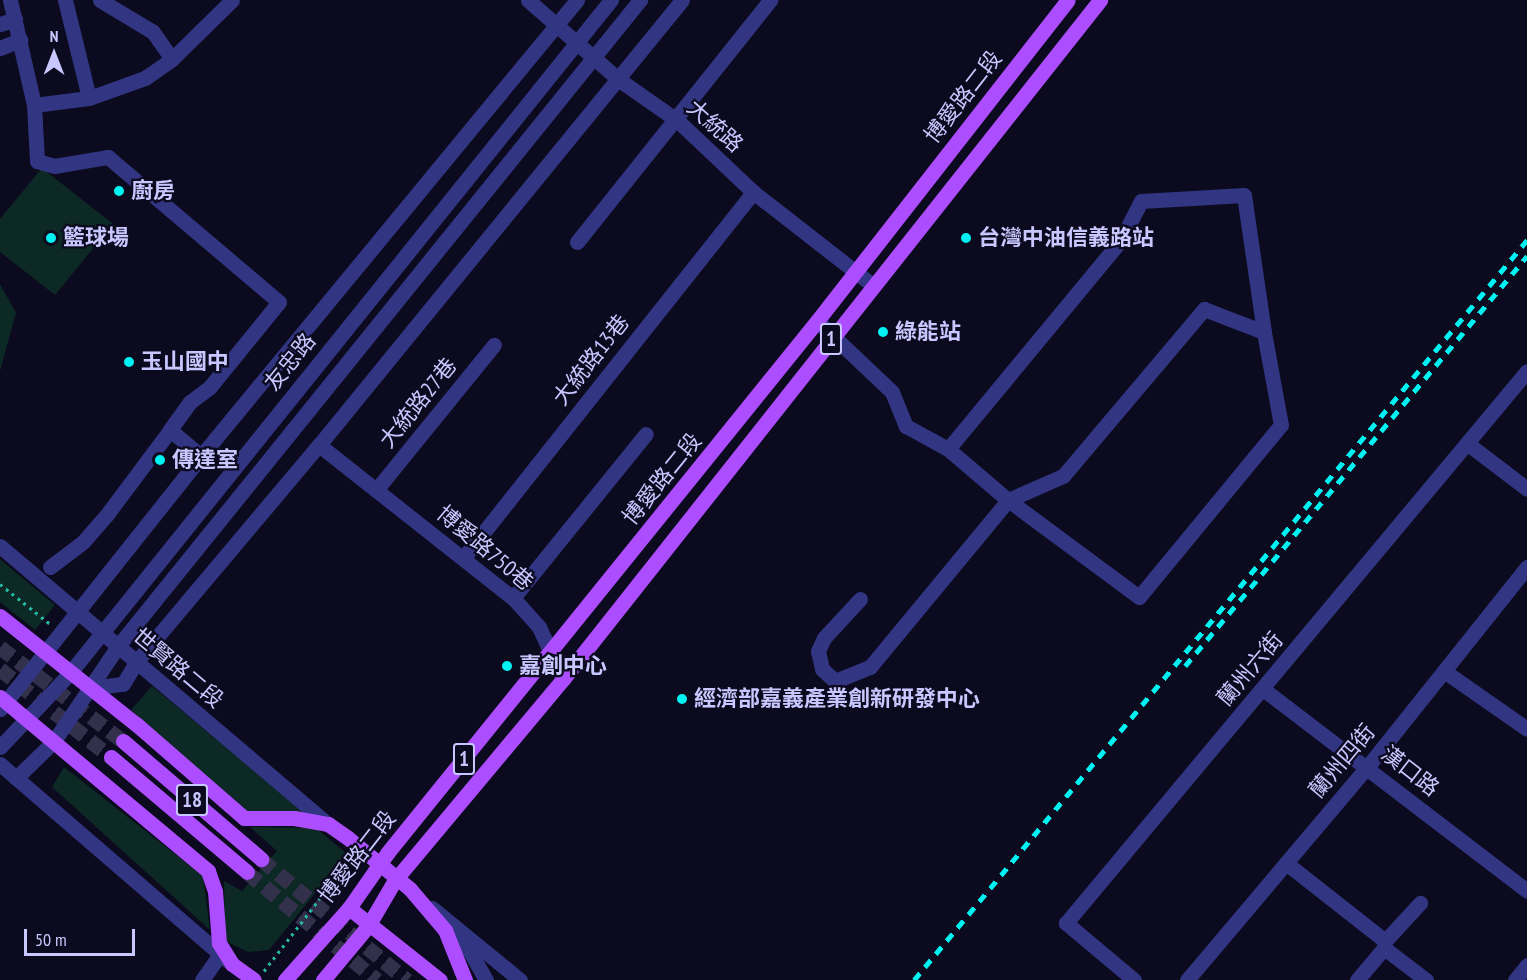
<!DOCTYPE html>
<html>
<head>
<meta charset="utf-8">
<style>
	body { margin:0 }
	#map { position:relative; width:1527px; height:980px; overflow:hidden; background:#0c0a1e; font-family:"PT Sans Narrow","Noto Sans TC",sans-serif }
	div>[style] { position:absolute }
	.green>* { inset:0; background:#0d2925 }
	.major-tunnel>* { height:15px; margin-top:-7.5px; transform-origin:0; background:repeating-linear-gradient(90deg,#32304b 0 15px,transparent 0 23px) }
	.path>* { height:3px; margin-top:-1.5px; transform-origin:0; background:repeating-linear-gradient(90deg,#22b8a1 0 3px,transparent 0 7.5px) }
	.minor>* { height:15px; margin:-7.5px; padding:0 7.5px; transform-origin:7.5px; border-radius:7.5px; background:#313582 }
	.major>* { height:15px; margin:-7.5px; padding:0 7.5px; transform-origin:7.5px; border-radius:7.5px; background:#ac4eff }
	.rail>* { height:4.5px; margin-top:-2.25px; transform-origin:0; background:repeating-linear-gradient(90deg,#00f2f2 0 9px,transparent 0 17px) }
	.dots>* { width:16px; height:16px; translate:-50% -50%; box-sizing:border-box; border:3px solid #0c0a1e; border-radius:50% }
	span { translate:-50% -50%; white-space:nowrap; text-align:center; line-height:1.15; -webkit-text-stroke:4.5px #0c0a1e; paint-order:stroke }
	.shield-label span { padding:2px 4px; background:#0c0a1e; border:2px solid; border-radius:4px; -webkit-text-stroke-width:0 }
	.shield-label { font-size:21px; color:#c8c7ff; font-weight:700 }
	.street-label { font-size:22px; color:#c8c7ff }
	.poi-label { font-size:22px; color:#c8c7ff; font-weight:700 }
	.left { translate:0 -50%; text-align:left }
	.north { position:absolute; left:24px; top:24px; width:60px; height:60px; -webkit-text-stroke:4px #0c0a1e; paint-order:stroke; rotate:0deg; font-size:16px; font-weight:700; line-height:24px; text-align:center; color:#c8c7ff }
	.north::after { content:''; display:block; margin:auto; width:21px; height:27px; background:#c8c7ff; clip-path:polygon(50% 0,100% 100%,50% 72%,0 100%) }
	.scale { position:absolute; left:24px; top:929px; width:111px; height:27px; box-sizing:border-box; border:3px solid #c8c7ff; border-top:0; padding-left:8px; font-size:18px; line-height:21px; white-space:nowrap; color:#c8c7ff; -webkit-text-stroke:4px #0c0a1e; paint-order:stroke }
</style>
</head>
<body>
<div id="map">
	<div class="green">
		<div style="clip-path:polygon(42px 168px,113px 224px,55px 295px,0 252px,0 219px)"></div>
		<div style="clip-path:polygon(0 284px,16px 313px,0 371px)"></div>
		<div style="clip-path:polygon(0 559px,55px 605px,35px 630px,0 602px)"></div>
		<div style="clip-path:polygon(152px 686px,307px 815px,247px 813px,131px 710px)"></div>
		<div style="clip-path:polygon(64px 767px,203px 876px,210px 930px,52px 787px)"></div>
		<div style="clip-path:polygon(250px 827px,316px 828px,347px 854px,269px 950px,248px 952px,225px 941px,224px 881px,242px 891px,277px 851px)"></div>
	</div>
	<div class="major-tunnel">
		<div style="left:0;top:647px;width:155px;rotate:37.4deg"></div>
		<div style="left:0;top:669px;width:142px;rotate:38.4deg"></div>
		<div style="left:261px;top:859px;width:190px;rotate:39.7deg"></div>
		<div style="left:247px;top:872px;width:169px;rotate:39.7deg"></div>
	</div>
	<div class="path">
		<div style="left:0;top:584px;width:63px;rotate:38.5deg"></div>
		<div style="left:264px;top:971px;width:143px;rotate:-52.4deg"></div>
	</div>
	<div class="minor">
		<div style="left:10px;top:0;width:108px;rotate:77.1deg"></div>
		<div style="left:34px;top:105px;width:56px;rotate:86.9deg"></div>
		<div style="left:37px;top:161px;width:18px;rotate:16deg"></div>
		<div style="left:54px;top:166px;width:55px;rotate:-9.5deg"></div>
		<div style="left:108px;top:157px;width:224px;rotate:40.3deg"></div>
		<div style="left:279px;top:302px;width:109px;rotate:129.1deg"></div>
		<div style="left:210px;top:387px;width:25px;rotate:143deg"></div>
		<div style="left:190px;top:402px;width:34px;rotate:126deg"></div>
		<div style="left:65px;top:0;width:101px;rotate:76.2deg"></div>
		<div style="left:100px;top:0;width:62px;rotate:31.1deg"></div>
		<div style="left:153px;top:32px;width:33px;rotate:55deg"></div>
		<div style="left:528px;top:0;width:120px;rotate:41.3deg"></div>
		<div style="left:618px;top:79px;width:73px;rotate:35deg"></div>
		<div style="left:678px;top:121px;width:103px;rotate:43.4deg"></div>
		<div style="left:753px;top:192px;width:150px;rotate:37.9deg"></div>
		<div style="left:0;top:24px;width:16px;rotate:-18deg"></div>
		<div style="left:0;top:48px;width:22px;rotate:-22deg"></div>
		<div style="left:34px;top:105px;width:55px;rotate:-7.3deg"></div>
		<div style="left:89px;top:98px;width:59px;rotate:-19.7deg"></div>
		<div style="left:145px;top:78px;width:33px;rotate:-35deg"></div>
		<div style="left:172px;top:59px;width:84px;rotate:-44.5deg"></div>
		<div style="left:577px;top:242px;width:310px;rotate:-51.4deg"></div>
		<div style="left:817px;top:321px;width:103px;rotate:43.4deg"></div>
		<div style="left:892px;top:392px;width:37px;rotate:68deg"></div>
		<div style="left:906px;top:426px;width:48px;rotate:28.7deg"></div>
		<div style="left:948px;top:449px;width:79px;rotate:40.4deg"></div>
		<div style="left:1008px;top:500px;width:163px;rotate:36.5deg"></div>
		<div style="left:1139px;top:597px;width:223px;rotate:-50.5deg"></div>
		<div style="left:1281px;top:425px;width:95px;rotate:-100.4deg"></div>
		<div style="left:1468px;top:444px;width:74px;rotate:37.3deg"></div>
		<div style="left:319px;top:445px;width:247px;rotate:38.3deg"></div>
		<div style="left:513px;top:598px;width:39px;rotate:48deg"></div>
		<div style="left:539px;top:627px;width:57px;rotate:65.2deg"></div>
		<div style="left:376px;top:490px;width:187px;rotate:-50.9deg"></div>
		<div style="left:0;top:546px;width:430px;rotate:40.3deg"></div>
		<div style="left:464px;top:557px;width:466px;rotate:-51.6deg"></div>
		<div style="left:50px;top:567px;width:41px;rotate:-37.1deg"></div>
		<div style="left:83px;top:542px;width:38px;rotate:-49deg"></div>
		<div style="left:108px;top:513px;width:104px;rotate:-53.2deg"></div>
		<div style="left:170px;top:430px;width:40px;rotate:40deg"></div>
		<div style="left:513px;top:598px;width:211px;rotate:-51deg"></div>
		<div style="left:860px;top:599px;width:53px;rotate:132.7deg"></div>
		<div style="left:824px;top:638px;width:14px;rotate:115deg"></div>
		<div style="left:818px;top:651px;width:18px;rotate:77deg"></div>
		<div style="left:822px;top:669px;width:18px;rotate:43deg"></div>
		<div style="left:835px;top:681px;width:38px;rotate:-22deg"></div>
		<div style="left:870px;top:667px;width:217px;rotate:-50.4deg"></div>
		<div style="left:1008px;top:500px;width:60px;rotate:-23.6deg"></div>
		<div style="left:1063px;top:476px;width:219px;rotate:-49.8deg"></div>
		<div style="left:1204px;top:309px;width:64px;rotate:21deg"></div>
		<div style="left:1264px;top:332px;width:138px;rotate:-98.3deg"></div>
		<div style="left:1244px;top:195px;width:103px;rotate:176.7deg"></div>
		<div style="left:1141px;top:201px;width:44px;rotate:117.1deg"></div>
		<div style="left:1121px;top:240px;width:271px;rotate:129.6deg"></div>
		<div style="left:1444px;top:671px;width:101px;rotate:34.9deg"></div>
		<div style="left:89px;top:688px;width:34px;rotate:-7deg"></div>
		<div style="left:123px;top:684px;width:26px;rotate:-59deg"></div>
		<div style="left:136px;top:662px;width:284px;rotate:-49.9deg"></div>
		<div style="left:319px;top:445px;width:574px;rotate:-50.79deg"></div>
		<div style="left:1263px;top:689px;width:332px;rotate:37.4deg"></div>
		<div style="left:0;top:709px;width:323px;rotate:-51.5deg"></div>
		<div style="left:201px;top:456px;width:591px;rotate:-50.49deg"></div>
		<div style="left:0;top:747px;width:100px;rotate:-46.6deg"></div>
		<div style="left:69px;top:674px;width:865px;rotate:-51.2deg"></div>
		<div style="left:0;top:764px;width:300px;rotate:40.8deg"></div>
		<div style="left:16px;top:778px;width:53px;rotate:-44.2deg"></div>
		<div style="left:54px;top:741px;width:115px;rotate:-56deg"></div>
		<div style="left:118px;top:646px;width:831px;rotate:-51.06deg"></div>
		<div style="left:1286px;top:863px;width:126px;rotate:38.2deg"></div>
		<div style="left:432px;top:908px;width:114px;rotate:39.3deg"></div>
		<div style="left:460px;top:934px;width:53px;rotate:60.5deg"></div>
		<div style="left:1384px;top:948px;width:7px;rotate:-82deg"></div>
		<div style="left:1385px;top:941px;width:52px;rotate:-47.4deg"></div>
		<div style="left:202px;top:980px;width:32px;rotate:-55deg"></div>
		<div style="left:1134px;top:980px;width:89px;rotate:-140deg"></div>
		<div style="left:1066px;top:923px;width:719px;rotate:-50.13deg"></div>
		<div style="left:1187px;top:980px;width:280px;rotate:-49.8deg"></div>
		<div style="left:1368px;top:766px;width:255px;rotate:-51.4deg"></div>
		<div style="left:1357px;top:980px;width:42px;rotate:-49.8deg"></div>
		<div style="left:1384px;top:948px;width:53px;rotate:37.3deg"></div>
		<div style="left:1515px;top:980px;width:19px;rotate:-51deg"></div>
	</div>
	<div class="major">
		<div style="left:0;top:616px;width:174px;rotate:38.5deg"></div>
		<div style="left:136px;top:724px;width:143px;rotate:41deg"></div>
		<div style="left:244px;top:818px;width:50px"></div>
		<div style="left:294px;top:818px;width:35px;rotate:10deg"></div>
		<div style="left:328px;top:824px;width:24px;rotate:35deg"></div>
		<div style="left:348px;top:838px;width:80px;rotate:39.4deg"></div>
		<div style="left:410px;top:889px;width:54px;rotate:49.5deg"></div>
		<div style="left:445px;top:930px;width:54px;rotate:68.2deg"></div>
		<div style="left:0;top:697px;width:271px;rotate:39.9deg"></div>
		<div style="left:208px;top:871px;width:21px;rotate:71deg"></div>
		<div style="left:215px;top:891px;width:52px;rotate:85.6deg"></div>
		<div style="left:219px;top:943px;width:25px;rotate:58deg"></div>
		<div style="left:232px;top:964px;width:27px;rotate:36deg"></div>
		<div style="left:123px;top:741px;width:182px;rotate:40.5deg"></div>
		<div style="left:111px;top:757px;width:178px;rotate:40.2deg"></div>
		<div style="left:349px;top:908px;width:116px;rotate:38.4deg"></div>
		<div style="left:285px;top:980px;width:96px;rotate:-48.4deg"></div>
		<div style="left:349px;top:908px;width:68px;rotate:-55.1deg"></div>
		<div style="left:388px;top:852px;width:683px;rotate:-51.06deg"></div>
		<div style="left:817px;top:321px;width:407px;rotate:-52deg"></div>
		<div style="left:323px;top:980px;width:70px;rotate:-50.2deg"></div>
		<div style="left:368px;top:926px;width:53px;rotate:-59.6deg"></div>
		<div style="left:395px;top:880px;width:262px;rotate:-50.1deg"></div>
		<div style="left:563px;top:679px;width:866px;rotate:-51.66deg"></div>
	</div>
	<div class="rail">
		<div style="left:1185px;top:666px;width:534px;rotate:-50.17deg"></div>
		<div style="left:914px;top:980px;width:961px;rotate:-50.36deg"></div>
	</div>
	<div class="dots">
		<div style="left:119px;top:191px;background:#00f2f2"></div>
		<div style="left:51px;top:238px;background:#00f2f2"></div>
		<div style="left:966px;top:238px;background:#00f2f2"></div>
		<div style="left:883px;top:332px;background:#00f2f2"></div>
		<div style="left:129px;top:362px;background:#00f2f2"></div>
		<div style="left:160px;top:460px;background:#00f2f2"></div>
		<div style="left:507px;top:666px;background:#00f2f2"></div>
		<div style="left:682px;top:699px;background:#00f2f2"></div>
	</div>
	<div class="shield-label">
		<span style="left:831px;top:339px">1</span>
		<span style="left:464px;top:759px">1</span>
		<span style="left:192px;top:800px">18</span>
	</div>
	<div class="street-label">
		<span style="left:963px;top:97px;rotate:-52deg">博愛路二段</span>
		<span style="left:715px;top:126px;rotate:42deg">大統路</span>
		<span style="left:591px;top:360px;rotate:-52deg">大統路13巷</span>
		<span style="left:290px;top:362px;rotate:-51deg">友忠路</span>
		<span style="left:418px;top:403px;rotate:-51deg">大統路27巷</span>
		<span style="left:662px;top:479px;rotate:-51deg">博愛路二段</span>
		<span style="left:485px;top:548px;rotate:40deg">博愛路750巷</span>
		<span style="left:178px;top:668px;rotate:40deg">世賢路二段</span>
		<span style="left:1250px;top:669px;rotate:-50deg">蘭州六街</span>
		<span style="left:1342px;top:761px;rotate:-50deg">蘭州四街</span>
		<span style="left:1410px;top:771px;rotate:38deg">漢口路</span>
		<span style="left:357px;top:857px;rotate:-52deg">博愛路二段</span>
	</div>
	<div class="poi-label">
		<span class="left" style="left:131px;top:191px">廚房</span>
		<span class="left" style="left:63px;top:238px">籃球場</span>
		<span class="left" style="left:978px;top:238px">台灣中油信義路站</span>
		<span class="left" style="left:895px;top:332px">綠能站</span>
		<span class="left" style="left:141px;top:362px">玉山國中</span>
		<span class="left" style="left:172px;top:460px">傳達室</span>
		<span class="left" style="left:519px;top:666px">嘉創中心</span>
		<span class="left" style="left:694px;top:699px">經濟部嘉義產業創新研發中心</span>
	</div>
	<div class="north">N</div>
	<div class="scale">50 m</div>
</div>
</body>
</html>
